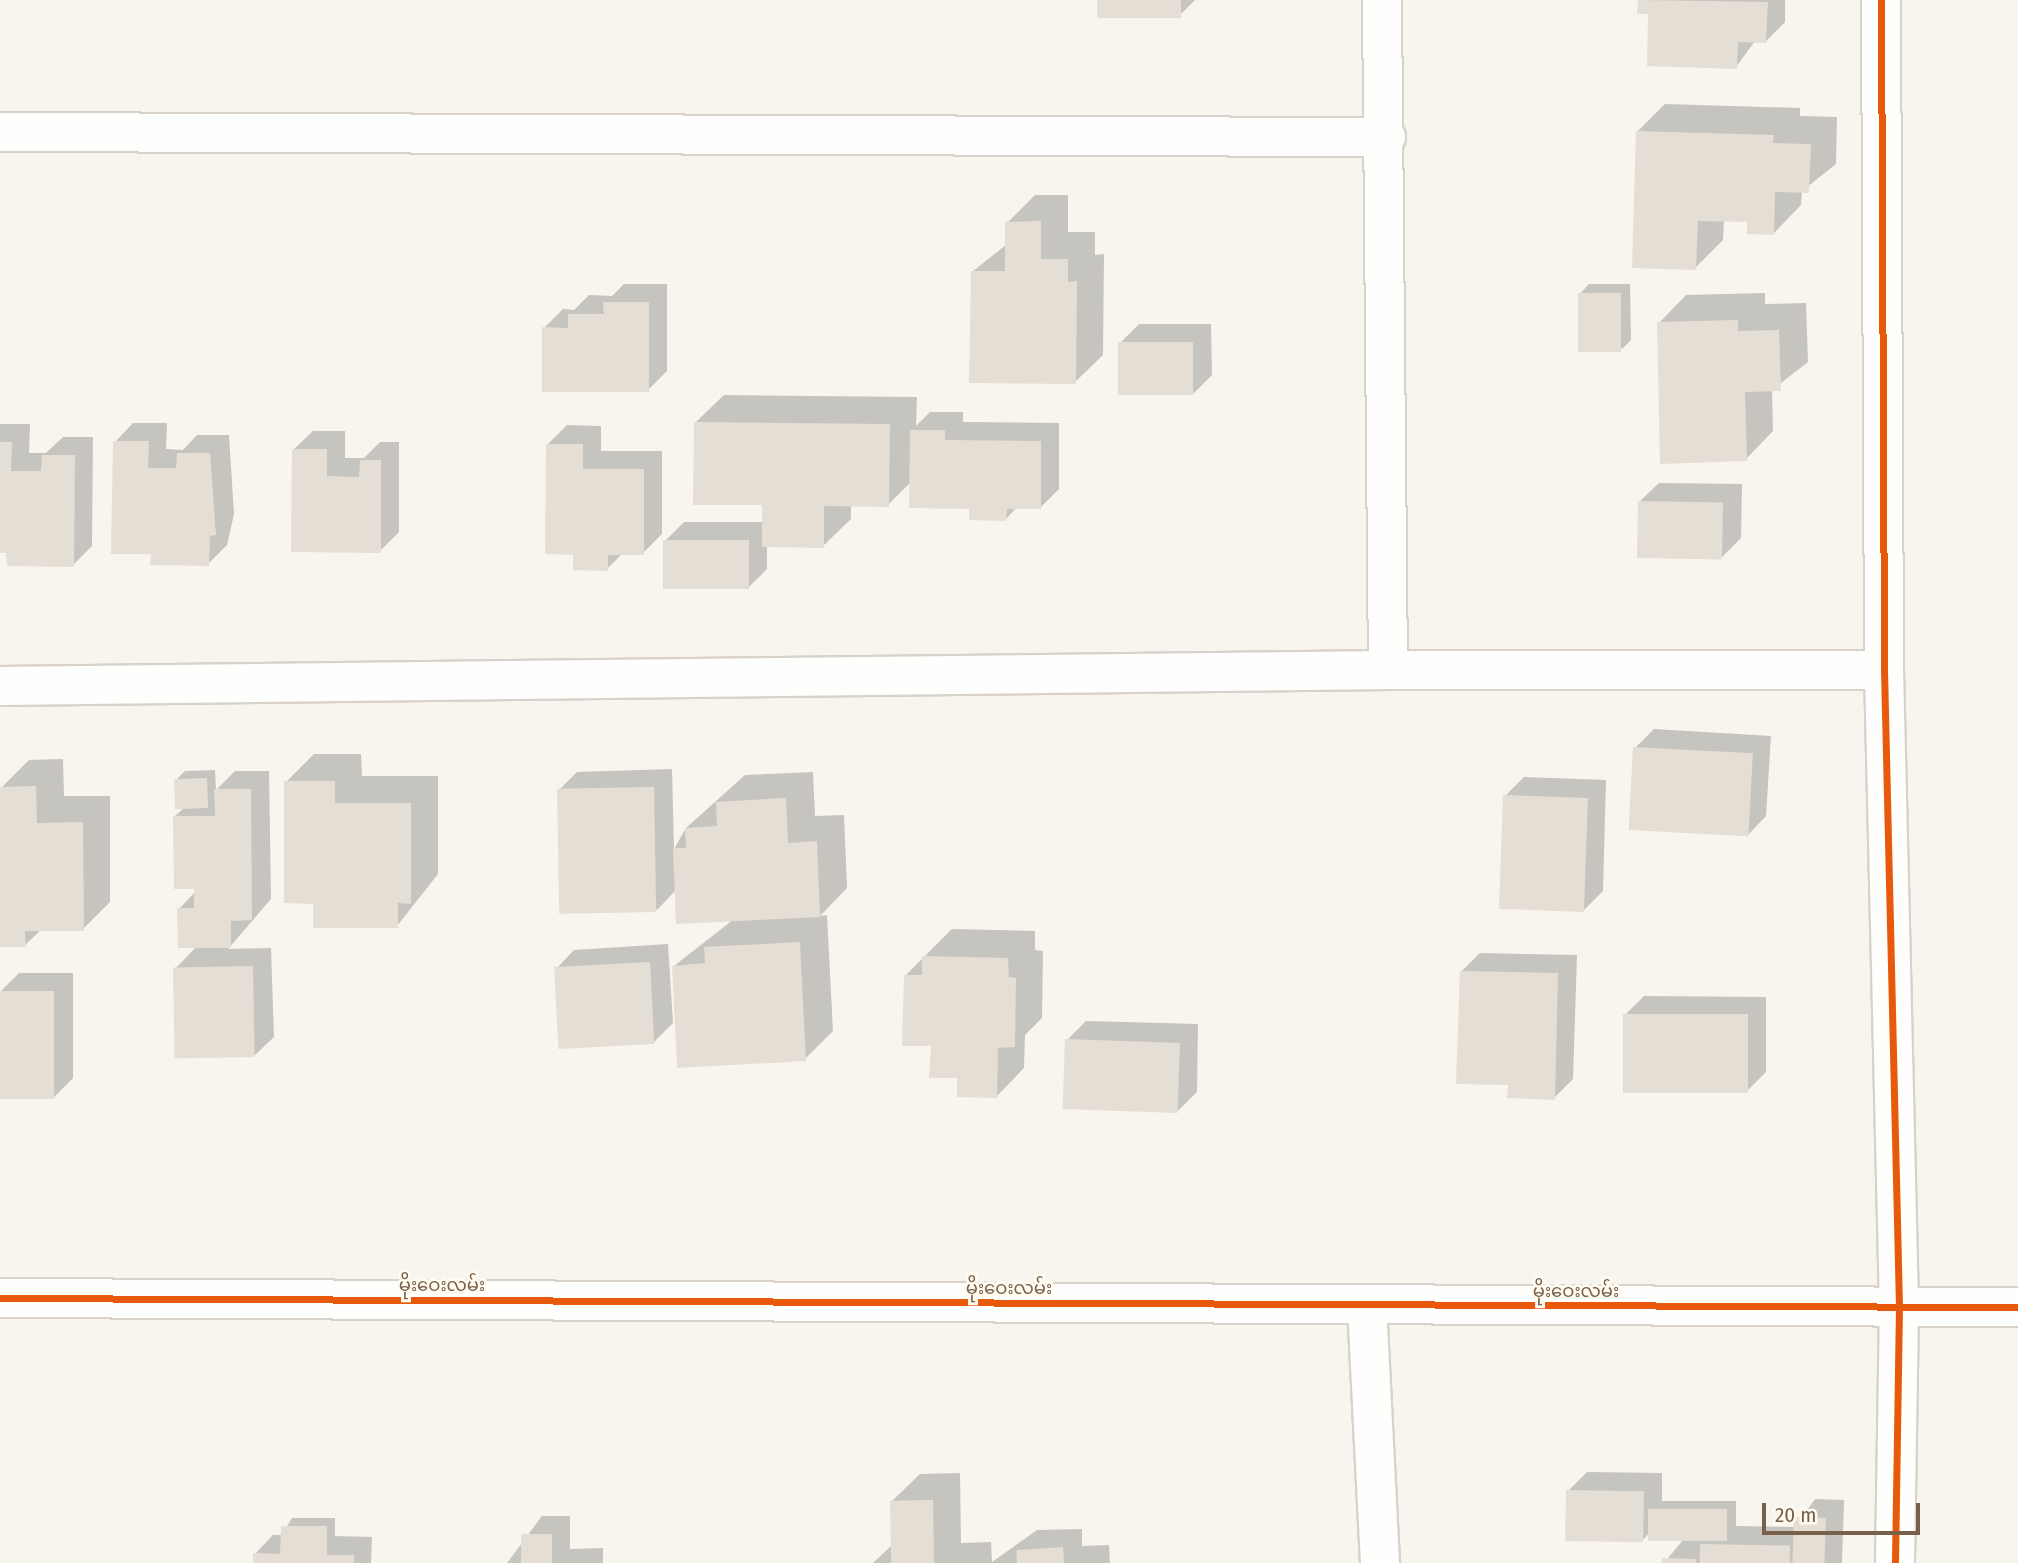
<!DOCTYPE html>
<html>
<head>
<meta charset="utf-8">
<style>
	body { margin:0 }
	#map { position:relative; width:2018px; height:1563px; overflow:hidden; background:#f8f5ee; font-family:"Fira Sans Condensed","Noto Sans Myanmar",sans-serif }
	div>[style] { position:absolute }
	.shadow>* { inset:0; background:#0003 }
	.building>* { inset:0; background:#e5ded5; transform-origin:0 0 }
	.roads { filter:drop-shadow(2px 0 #d8d2cb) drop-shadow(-2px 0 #d8d2cb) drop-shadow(0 2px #d8d2cb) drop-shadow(0 -2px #d8d2cb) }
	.minor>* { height:38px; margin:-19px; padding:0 19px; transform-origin:19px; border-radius:19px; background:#fefefc }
	.cycleway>* { height:7px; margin:-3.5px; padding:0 3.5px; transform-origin:3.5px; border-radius:3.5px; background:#e8590c }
	span { translate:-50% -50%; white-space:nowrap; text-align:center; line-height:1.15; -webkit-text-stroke:6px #fffbf0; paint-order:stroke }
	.street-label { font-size:18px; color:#79604b }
	.scale { position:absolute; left:1762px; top:1503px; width:158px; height:32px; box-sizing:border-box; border:4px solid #79604b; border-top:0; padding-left:9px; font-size:21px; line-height:24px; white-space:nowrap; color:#79604b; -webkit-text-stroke:5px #fffbf0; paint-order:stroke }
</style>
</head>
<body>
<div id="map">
	<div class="shadow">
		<div style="clip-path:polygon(1098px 0,1195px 0,1180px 15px)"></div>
		<div style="clip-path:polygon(1639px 0,1785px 0,1785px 22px,1766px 41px,1755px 41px,1736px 67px,1650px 12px,1639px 12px)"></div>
		<div style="clip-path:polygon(1665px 104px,1800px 108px,1800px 116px,1837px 117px,1836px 164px,1802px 191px,1801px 205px,1774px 233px,1749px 221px,1724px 220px,1723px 240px,1695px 268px,1637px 132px)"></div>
		<div style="clip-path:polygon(1035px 195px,1068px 195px,1068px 232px,1095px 232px,1095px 255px,1104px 254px,1103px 355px,1075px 382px,972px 272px,1007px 244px,1007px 223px)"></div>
		<div style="clip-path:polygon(624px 284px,667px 284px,667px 371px,648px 390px,544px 328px,563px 309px,574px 310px,589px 295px,612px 296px)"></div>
		<div style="clip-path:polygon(1589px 284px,1630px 284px,1631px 340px,1622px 349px,1580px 294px)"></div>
		<div style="clip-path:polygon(1765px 293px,1765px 304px,1806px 303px,1808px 362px,1772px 390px,1773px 431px,1746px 459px,1659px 323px,1686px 295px)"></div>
		<div style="clip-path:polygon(1139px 324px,1211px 324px,1212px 375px,1193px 394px,1120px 343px)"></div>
		<div style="clip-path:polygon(724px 395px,917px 397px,916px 426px,930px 412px,963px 412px,963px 422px,1059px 423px,1059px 489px,1040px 508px,1017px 507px,1006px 519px,911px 482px,888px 505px,851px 504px,851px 519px,823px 546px,767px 546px,767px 569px,748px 588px,665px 541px,684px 522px,764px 522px,764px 504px,696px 422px)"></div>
		<div style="clip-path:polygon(133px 423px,167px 423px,166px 449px,183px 450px,197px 435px,229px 435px,234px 514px,227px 545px,208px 564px,152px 552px,115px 442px)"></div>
		<div style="clip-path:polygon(0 424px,30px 424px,29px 453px,46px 453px,63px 437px,93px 437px,92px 546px,73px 565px,0 551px)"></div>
		<div style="clip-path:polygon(567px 425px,601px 426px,601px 451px,662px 451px,662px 534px,643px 553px,623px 553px,607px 569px,574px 553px,548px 444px)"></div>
		<div style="clip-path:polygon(313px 431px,345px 431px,345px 458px,364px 458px,380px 442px,399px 442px,399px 532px,380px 551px,294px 449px)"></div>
		<div style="clip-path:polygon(1659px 483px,1742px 484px,1741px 538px,1722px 557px,1640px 501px)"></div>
		<div style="clip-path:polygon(1654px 729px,1771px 736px,1766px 816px,1748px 835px,1635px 748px)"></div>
		<div style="clip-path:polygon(314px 754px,361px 754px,362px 776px,438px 776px,438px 874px,397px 926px,315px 902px,286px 782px)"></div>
		<div style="clip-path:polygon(63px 759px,64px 796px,110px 796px,110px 902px,83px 929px,41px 930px,25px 945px,0 945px,2px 787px,29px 760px)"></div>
		<div style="clip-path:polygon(672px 769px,674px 849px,686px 828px,745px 775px,813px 772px,815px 816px,844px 815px,847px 888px,820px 916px,827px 915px,833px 1031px,805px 1059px,674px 966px,734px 919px,676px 890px,657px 910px,558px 791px,577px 772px)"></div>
		<div style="clip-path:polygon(215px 770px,216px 790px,235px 771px,269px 771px,271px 899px,228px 949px,271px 948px,274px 1037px,255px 1055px,175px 969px,197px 946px,179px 909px,195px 892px,174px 817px,185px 807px,176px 780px,185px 771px)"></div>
		<div style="clip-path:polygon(1524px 777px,1606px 780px,1603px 891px,1584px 910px,1505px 796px)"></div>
		<div style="clip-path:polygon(952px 929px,1035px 931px,1035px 950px,1043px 951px,1042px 1018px,1025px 1035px,1024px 1068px,997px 1096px,959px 1077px,932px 1044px,905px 976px)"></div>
		<div style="clip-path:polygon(668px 944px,673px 1023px,654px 1042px,556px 969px,574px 950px)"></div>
		<div style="clip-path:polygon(1480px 953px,1577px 955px,1573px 1079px,1554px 1098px,1509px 1084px,1461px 972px)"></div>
		<div style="clip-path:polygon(19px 973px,73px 973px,73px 1078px,54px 1097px,0 992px)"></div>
		<div style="clip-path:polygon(1644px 996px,1766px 997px,1766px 1072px,1747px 1091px,1625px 1015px)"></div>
		<div style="clip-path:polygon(1086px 1021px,1198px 1024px,1197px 1092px,1178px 1111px,1067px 1040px)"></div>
		<div style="clip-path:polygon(1587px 1472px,1662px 1473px,1662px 1501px,1736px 1501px,1736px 1526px,1795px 1527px,1815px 1499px,1844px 1500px,1842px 1563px,1664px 1563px,1683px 1540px,1650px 1532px,1643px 1540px,1568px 1491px)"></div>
		<div style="clip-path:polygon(960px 1473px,961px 1543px,991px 1542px,992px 1562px,1037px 1530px,1082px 1529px,1082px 1546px,1109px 1545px,1110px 1563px,873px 1563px,893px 1544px,892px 1501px,920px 1474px)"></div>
		<div style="clip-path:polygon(542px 1516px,570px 1516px,570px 1549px,603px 1548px,603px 1563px,507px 1563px)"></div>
		<div style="clip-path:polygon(292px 1518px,335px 1518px,335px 1536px,372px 1537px,371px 1563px,255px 1563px,255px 1554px,273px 1535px,282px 1535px)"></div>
	</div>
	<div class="building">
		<div style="left:1097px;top:0;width:84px;height:18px"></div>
		<div style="clip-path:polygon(1638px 0,1768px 2px,1766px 43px,1738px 42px,1737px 69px,1647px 66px,1648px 14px,1637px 14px)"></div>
		<div style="clip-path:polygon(1636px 131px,1774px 135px,1773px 143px,1811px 144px,1809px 193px,1775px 192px,1774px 235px,1747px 234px,1747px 222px,1698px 221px,1696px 270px,1632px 268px)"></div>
		<div style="clip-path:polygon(1041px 221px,1041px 259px,1068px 259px,1068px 282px,1077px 281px,1076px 384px,969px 383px,971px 271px,1005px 271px,1005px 222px)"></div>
		<div style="left:1578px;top:293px;width:43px;height:59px"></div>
		<div style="clip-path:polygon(603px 302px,649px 302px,649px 392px,542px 392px,542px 327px,568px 328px,568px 314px,604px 314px)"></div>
		<div style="clip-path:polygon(1738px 320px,1738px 331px,1779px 330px,1781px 391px,1745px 392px,1747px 461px,1660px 464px,1657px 322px)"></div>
		<div style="left:1118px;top:342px;width:75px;height:53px"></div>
		<div style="clip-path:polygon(694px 422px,890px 424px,889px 507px,824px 506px,824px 548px,762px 547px,762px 505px,693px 505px)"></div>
		<div style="clip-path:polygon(910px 430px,945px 430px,945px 440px,1041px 441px,1041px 509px,1007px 509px,1006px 521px,969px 520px,969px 509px,909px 508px)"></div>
		<div style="clip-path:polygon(113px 441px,149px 441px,148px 468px,176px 468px,177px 453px,210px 453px,216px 535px,210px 536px,209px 566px,150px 565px,151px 554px,111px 554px)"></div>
		<div style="clip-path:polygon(0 442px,12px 442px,11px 471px,41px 471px,42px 455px,75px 455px,74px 567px,7px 566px,6px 553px,0 553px)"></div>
		<div style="clip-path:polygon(546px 444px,583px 444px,583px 469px,644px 469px,644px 555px,608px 555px,608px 571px,573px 570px,573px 555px,545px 554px)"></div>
		<div style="clip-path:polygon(292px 449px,327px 449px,327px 476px,359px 477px,360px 460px,381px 460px,381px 553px,291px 552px)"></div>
		<div style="left:1638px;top:501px;width:85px;height:57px;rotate:1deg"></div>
		<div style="left:663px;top:540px;width:86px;height:49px"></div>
		<div style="left:1633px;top:747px;width:120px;height:83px;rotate:3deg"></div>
		<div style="left:207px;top:778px;width:30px;height:33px;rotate:88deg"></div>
		<div style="clip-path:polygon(284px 781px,335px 781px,335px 803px,411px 803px,411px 904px,398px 903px,398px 928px,313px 928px,313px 904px,284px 903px)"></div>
		<div style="clip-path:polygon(36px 786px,37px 823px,83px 822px,84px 931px,25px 931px,26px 947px,0 947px,0 787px)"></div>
		<div style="left:654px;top:787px;width:125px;height:97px;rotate:89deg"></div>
		<div style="clip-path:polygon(214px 789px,251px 789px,252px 920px,231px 921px,231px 948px,178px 948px,177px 908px,194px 908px,194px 889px,174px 889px,173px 816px,215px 816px)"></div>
		<div style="left:1503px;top:795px;width:85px;height:114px;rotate:2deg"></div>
		<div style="clip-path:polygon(786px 798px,788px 843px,817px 841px,820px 917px,676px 924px,673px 848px,686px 848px,685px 828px,717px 826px,716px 802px)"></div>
		<div style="clip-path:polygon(800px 942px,806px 1061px,677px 1068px,672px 966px,705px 963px,704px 947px)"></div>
		<div style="clip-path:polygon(922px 956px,1008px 958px,1009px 977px,1016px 978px,1015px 1047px,998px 1048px,997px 1098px,957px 1097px,957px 1078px,929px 1078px,931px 1046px,902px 1046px,904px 975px,922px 975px)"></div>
		<div style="left:650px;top:962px;width:82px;height:96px;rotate:87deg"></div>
		<div style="left:253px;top:966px;width:91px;height:80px;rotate:89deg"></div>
		<div style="clip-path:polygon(1460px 971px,1558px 973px,1555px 1100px,1507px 1098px,1508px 1085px,1456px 1084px)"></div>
		<div style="left:0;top:991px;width:54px;height:108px"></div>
		<div style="left:1623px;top:1014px;width:125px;height:79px"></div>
		<div style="left:1065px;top:1039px;width:115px;height:70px;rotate:2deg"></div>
		<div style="left:1566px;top:1490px;width:78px;height:51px;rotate:1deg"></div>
		<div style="left:933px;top:1500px;width:63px;height:43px;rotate:89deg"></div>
		<div style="left:1727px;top:1509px;width:32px;height:79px;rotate:90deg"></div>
		<div style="left:1794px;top:1517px;width:32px;height:46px;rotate:2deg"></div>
		<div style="clip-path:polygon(281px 1526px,327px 1526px,327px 1555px,354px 1555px,354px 1563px,253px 1563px,253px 1553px,280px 1554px)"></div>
		<div style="left:521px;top:1534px;width:31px;height:29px"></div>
		<div style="left:1700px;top:1544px;width:90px;height:19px;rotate:1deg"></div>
		<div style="left:1063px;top:1547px;width:16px;height:47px;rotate:86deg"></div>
		<div style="clip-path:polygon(1662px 1558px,1696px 1559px,1696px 1563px,1662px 1563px)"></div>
	</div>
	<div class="roads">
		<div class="minor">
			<div style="left:1382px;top:0;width:670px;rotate:89.49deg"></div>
			<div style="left:1388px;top:670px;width:496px"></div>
			<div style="left:1881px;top:0;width:670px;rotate:89.74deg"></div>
			<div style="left:1884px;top:670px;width:637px;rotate:88.65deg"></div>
			<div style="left:1899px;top:1307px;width:256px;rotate:90.9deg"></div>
			<div style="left:0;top:132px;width:1386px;rotate:0.21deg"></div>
			<div style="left:0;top:686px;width:1388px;rotate:-0.66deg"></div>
			<div style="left:0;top:1298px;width:2018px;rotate:0.26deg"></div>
			<div style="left:1367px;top:1306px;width:257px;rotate:87.1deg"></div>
		</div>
	</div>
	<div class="cycleway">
		<div style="left:1881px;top:0;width:670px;rotate:89.74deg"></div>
		<div style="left:1884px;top:670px;width:637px;rotate:88.65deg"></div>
		<div style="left:1899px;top:1307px;width:256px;rotate:90.9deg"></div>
		<div style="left:0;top:1298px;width:2018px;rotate:0.26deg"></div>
	</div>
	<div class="street-label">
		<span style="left:442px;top:1285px">မိုးဝေးလမ်း</span>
		<span style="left:1009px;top:1288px">မိုးဝေးလမ်း</span>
		<span style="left:1576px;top:1291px">မိုးဝေးလမ်း</span>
	</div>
	<div class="scale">20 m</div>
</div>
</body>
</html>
